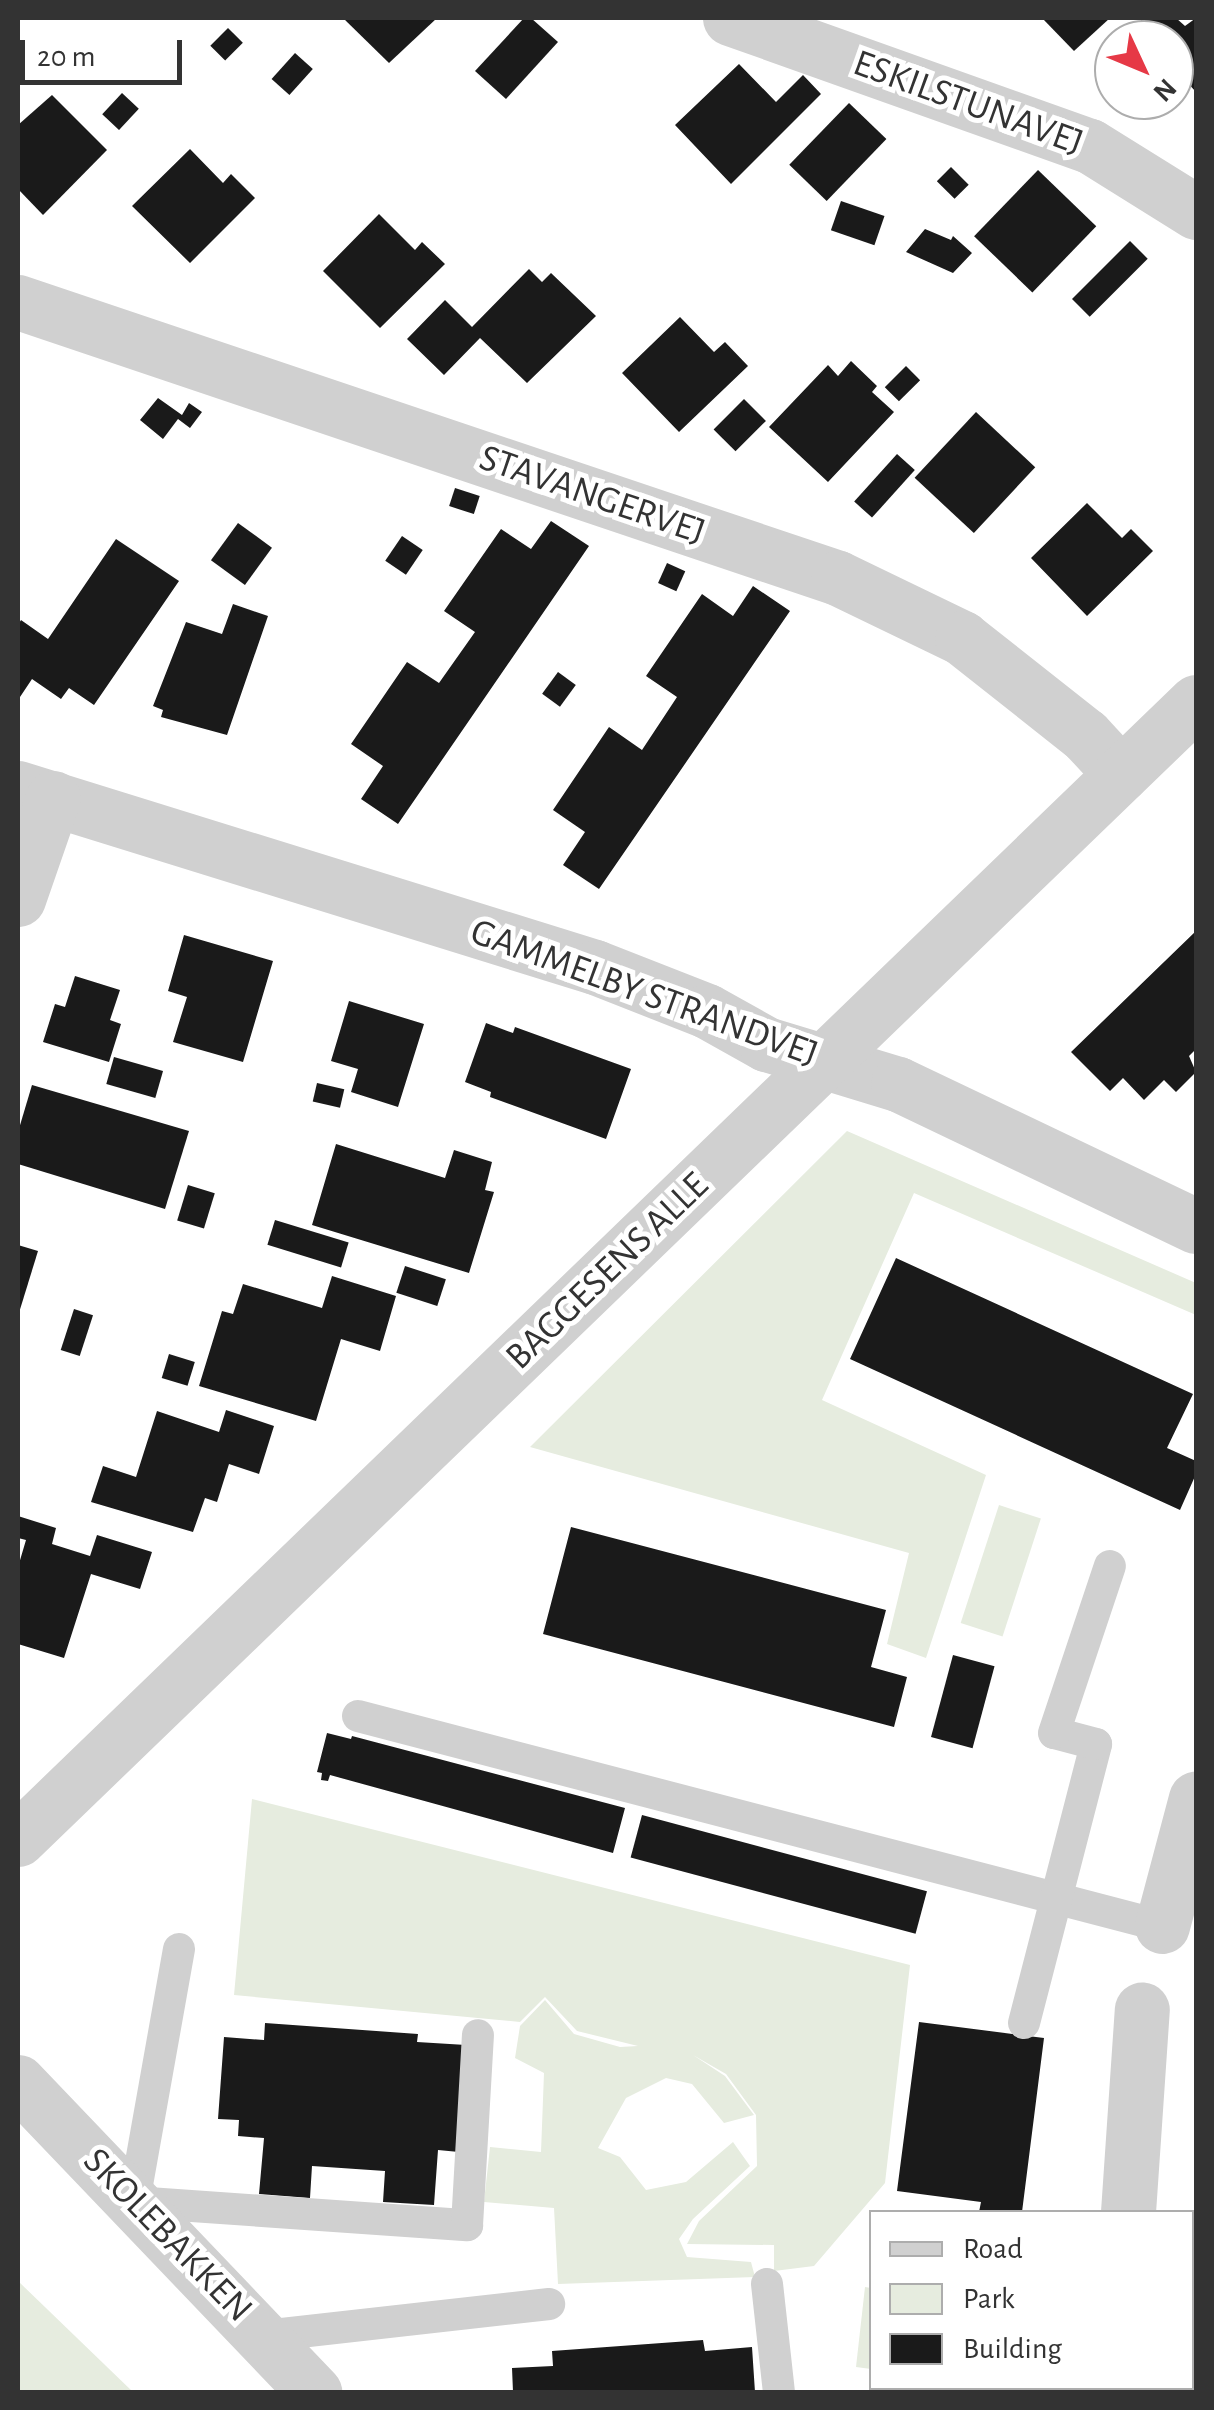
<!DOCTYPE html>
<html>
<head>
<meta charset="utf-8">
<style>
	body { margin:0 }
	#map { position:relative; width:1214px; height:2410px; overflow:hidden; background:#fff; font-family:"Alegreya Sans",sans-serif }
	div>[style] { position:absolute }
	.green>* { inset:0; background:#e6ecdf; transform-origin:0 0 }
	.building>* { inset:0; background:#1a1a1a; transform-origin:0 0 }
	.service>* { height:32px; margin:-16px; padding:0 16px; transform-origin:16px; border-radius:16px; background:#d0d0d0 }
	.minor>* { height:55px; margin:-27.5px; padding:0 27.5px; transform-origin:27.5px; border-radius:27.5px; background:#d0d0d0 }
	.tertiary>* { height:55px; margin:-27.5px; padding:0 27.5px; transform-origin:27.5px; border-radius:27.5px; background:#d0d0d0 }
	span { translate:-50% -50%; white-space:nowrap; text-align:center; line-height:1.15; -webkit-text-stroke:10px #fff; paint-order:stroke }
	.street-label { font-size:38px; color:#333 }
	.frame { position:absolute; inset:0; border:20px solid #333; pointer-events:none }
	.legend { position:absolute; left:869px; top:2210px; width:325px; height:180px; box-sizing:border-box; background:#fff; border:2px solid #adadad; margin:0; padding:12px 18px; list-style:none; font-size:30px; color:#333 }
	.legend li { display:flex; align-items:center; gap:20px; height:50px }
	.legend b { width:50px; border:2px solid #adadad }
	.north { position:absolute; left:1094px; top:20px; width:100px; height:100px; box-sizing:border-box; background:#fff; border:2px solid #adadad; border-radius:50%; rotate:134deg; font-size:28px; font-weight:700; line-height:40px; text-align:center; color:#333 }
	.north::after { content:''; display:block; margin:auto; width:35px; height:45px; background:#e63946; clip-path:polygon(50% 0,100% 100%,50% 72%,0 100%) }
	.scale { position:absolute; left:20px; top:40px; width:162px; height:45px; box-sizing:border-box; border:5px solid #333; border-top:0; padding-left:12px; font-size:30px; line-height:35px; white-space:nowrap; color:#333; -webkit-text-stroke:8px #fff; paint-order:stroke }
</style>
</head>
<body>
<div id="map">
	<div class="green">
		<div style="clip-path:polygon(847px 1131px,1196px 1283px,1196px 1315px,914px 1193px,822px 1400px,986px 1475px,926px 1658px,887px 1644px,909px 1553px,530px 1447px)"></div>
		<div style="left:999px;top:1505px;width:44px;height:124px;rotate:18deg"></div>
		<div style="clip-path:polygon(252px 1799px,910px 1965px,885px 2183px,814px 2266px,774px 2271px,774px 2245px,687px 2244px,699px 2221px,757px 2166px,756px 2115px,726px 2074px,693px 2055px,725px 2076px,754px 2115px,724px 2123px,692px 2084px,666px 2078px,626px 2098px,598px 2148px,620px 2157px,646px 2190px,686px 2182px,733px 2142px,750px 2166px,693px 2219px,679px 2239px,687px 2257px,751px 2262px,755px 2277px,558px 2284px,554px 2208px,484px 2202px,490px 2147px,541px 2152px,544px 2073px,515px 2058px,520px 2026px,545px 2000px,574px 2034px,620px 2047px,638px 2046px,577px 2031px,545px 1997px,520px 2022px,234px 1995px)"></div>
		<div style="clip-path:polygon(18px 2281px,133px 2392px,18px 2392px)"></div>
		<div style="clip-path:polygon(865px 2287px,871px 2288px,871px 2369px,856px 2367px)"></div>
	</div>
	<div class="building">
		<div style="clip-path:polygon(343px 18px,437px 18px,389px 63px)"></div>
		<div style="clip-path:polygon(524px 18px,531px 18px,558px 42px,506px 99px,475px 71px)"></div>
		<div style="clip-path:polygon(1042px 18px,1110px 18px,1074px 51px)"></div>
		<div style="clip-path:polygon(1144px 18px,1176px 18px,1185px 26px,1196px 18px,1196px 92px,1174px 68px,1174px 40px,1120px 40px)"></div>
		<div style="left:228px;top:28px;width:21px;height:25px;rotate:45deg"></div>
		<div style="left:295px;top:53px;width:24px;height:35px;rotate:42deg"></div>
		<div style="clip-path:polygon(739px 64px,776px 102px,803px 75px,821px 94px,731px 184px,675px 125px)"></div>
		<div style="left:122px;top:93px;width:23px;height:29px;rotate:43deg"></div>
		<div style="clip-path:polygon(52px 95px,107px 150px,43px 215px,18px 189px,18px 125px)"></div>
		<div style="left:849px;top:103px;width:52px;height:86px;rotate:44deg"></div>
		<div style="clip-path:polygon(190px 149px,223px 183px,231px 174px,255px 198px,190px 263px,132px 206px)"></div>
		<div style="left:951px;top:167px;width:25px;height:20px;rotate:45deg"></div>
		<div style="left:1038px;top:170px;width:81px;height:92px;rotate:44deg"></div>
		<div style="left:841px;top:201px;width:46px;height:31px;rotate:19deg"></div>
		<div style="clip-path:polygon(379px 214px,415px 250px,422px 242px,445px 264px,380px 328px,323px 271px)"></div>
		<div style="clip-path:polygon(925px 229px,951px 240px,953px 236px,972px 253px,953px 273px,906px 252px)"></div>
		<div style="left:1130px;top:241px;width:25px;height:82px;rotate:45deg"></div>
		<div style="clip-path:polygon(529px 269px,542px 282px,551px 273px,596px 316px,527px 383px,480px 338px,444px 375px,407px 339px,445px 300px,472px 327px)"></div>
		<div style="clip-path:polygon(680px 317px,714px 352px,725px 342px,748px 366px,679px 432px,622px 373px)"></div>
		<div style="clip-path:polygon(851px 361px,877px 386px,872px 392px,894px 412px,828px 482px,769px 427px,828px 365px,838px 376px)"></div>
		<div style="left:906px;top:366px;width:20px;height:30px;rotate:45deg"></div>
		<div style="clip-path:polygon(158px 398px,182px 415px,189px 403px,202px 412px,190px 428px,178px 419px,163px 439px,140px 420px)"></div>
		<div style="left:744px;top:399px;width:31px;height:43px;rotate:45deg"></div>
		<div style="left:976px;top:412px;width:81px;height:90px;rotate:43deg"></div>
		<div style="left:897px;top:454px;width:24px;height:64px;rotate:42deg"></div>
		<div style="left:455px;top:488px;width:26px;height:19px;rotate:18deg"></div>
		<div style="clip-path:polygon(1087px 503px,1122px 538px,1131px 529px,1153px 551px,1087px 616px,1031px 558px)"></div>
		<div style="clip-path:polygon(551px 521px,589px 546px,398px 824px,361px 799px,383px 766px,351px 744px,407px 662px,439px 683px,475px 632px,444px 611px,501px 529px,531px 549px)"></div>
		<div style="left:238px;top:523px;width:42px;height:46px;rotate:36deg"></div>
		<div style="left:402px;top:536px;width:25px;height:30px;rotate:34deg"></div>
		<div style="clip-path:polygon(116px 539px,179px 581px,94px 705px,69px 688px,61px 699px,32px 679px,18px 700px,18px 625px,21px 620px,48px 639px)"></div>
		<div style="left:667px;top:563px;width:20px;height:22px;rotate:24deg"></div>
		<div style="clip-path:polygon(753px 586px,790px 611px,599px 889px,563px 865px,585px 832px,553px 810px,609px 727px,642px 750px,677px 697px,646px 676px,702px 594px,733px 616px)"></div>
		<div style="clip-path:polygon(233px 604px,268px 616px,227px 735px,161px 717px,163px 710px,153px 706px,186px 622px,222px 634px)"></div>
		<div style="left:558px;top:672px;width:22px;height:27px;rotate:36deg"></div>
		<div style="clip-path:polygon(1196px 931px,1196px 1049px,1189px 1056px,1196px 1072px,1176px 1092px,1164px 1080px,1144px 1100px,1123px 1078px,1110px 1091px,1071px 1052px)"></div>
		<div style="clip-path:polygon(184px 935px,273px 961px,243px 1062px,173px 1042px,187px 997px,168px 991px)"></div>
		<div style="clip-path:polygon(75px 976px,120px 990px,110px 1020px,121px 1024px,109px 1062px,43px 1042px,55px 1004px,65px 1007px)"></div>
		<div style="clip-path:polygon(349px 1001px,424px 1024px,398px 1107px,351px 1092px,358px 1069px,331px 1061px)"></div>
		<div style="clip-path:polygon(486px 1023px,513px 1033px,515px 1027px,631px 1069px,606px 1139px,490px 1097px,491px 1092px,465px 1082px)"></div>
		<div style="left:114px;top:1057px;width:51px;height:28px;rotate:16deg"></div>
		<div style="left:317px;top:1083px;width:28px;height:19px;rotate:13deg"></div>
		<div style="clip-path:polygon(32px 1085px,189px 1131px,165px 1209px,18px 1164px,18px 1132px)"></div>
		<div style="clip-path:polygon(336px 1144px,445px 1178px,454px 1150px,492px 1162px,485px 1190px,494px 1192px,469px 1273px,312px 1225px)"></div>
		<div style="left:188px;top:1185px;width:28px;height:37px;rotate:17deg"></div>
		<div style="left:275px;top:1220px;width:77px;height:26px;rotate:17deg"></div>
		<div style="clip-path:polygon(18px 1245px,38px 1251px,18px 1316px)"></div>
		<div style="clip-path:polygon(896px 1258px,1193px 1394px,1167px 1448px,1196px 1461px,1196px 1474px,1180px 1510px,850px 1359px)"></div>
		<div style="left:405px;top:1266px;width:43px;height:28px;rotate:18deg"></div>
		<div style="clip-path:polygon(332px 1276px,396px 1296px,380px 1351px,341px 1339px,316px 1421px,199px 1386px,222px 1311px,233px 1314px,243px 1284px,322px 1308px)"></div>
		<div style="left:74px;top:1309px;width:20px;height:43px;rotate:18deg"></div>
		<div style="left:169px;top:1354px;width:27px;height:25px;rotate:17deg"></div>
		<div style="clip-path:polygon(226px 1410px,274px 1426px,259px 1474px,229px 1464px,217px 1502px,205px 1498px,193px 1532px,91px 1502px,103px 1466px,136px 1477px,157px 1411px,219px 1432px)"></div>
		<div style="clip-path:polygon(18px 1516px,56px 1528px,52px 1544px,90px 1556px,97px 1535px,152px 1552px,140px 1589px,91px 1574px,64px 1658px,18px 1644px,18px 1567px,26px 1540px,18px 1538px)"></div>
		<div style="clip-path:polygon(571px 1527px,886px 1610px,871px 1667px,907px 1677px,894px 1727px,543px 1634px)"></div>
		<div style="left:953px;top:1655px;width:43px;height:85px;rotate:15deg"></div>
		<div style="clip-path:polygon(327px 1733px,351px 1739px,352px 1736px,625px 1808px,613px 1853px,330px 1775px,328px 1781px,321px 1780px,322px 1773px,317px 1772px)"></div>
		<div style="left:642px;top:1815px;width:295px;height:44px;rotate:15deg"></div>
		<div style="clip-path:polygon(919px 2022px,1044px 2038px,1022px 2212px,979px 2212px,981px 2202px,897px 2191px)"></div>
		<div style="clip-path:polygon(265px 2023px,418px 2034px,417px 2042px,466px 2045px,459px 2152px,438px 2150px,434px 2205px,383px 2202px,385px 2171px,312px 2166px,310px 2198px,259px 2194px,264px 2138px,238px 2136px,239px 2120px,218px 2119px,224px 2037px,264px 2040px)"></div>
		<div style="clip-path:polygon(703px 2340px,705px 2351px,752px 2347px,755px 2392px,513px 2392px,512px 2368px,553px 2366px,552px 2351px)"></div>
	</div>
	<div class="service">
		<div style="left:358px;top:1716px;width:831px;rotate:14.64deg"></div>
		<div style="left:179px;top:1949px;width:257px;rotate:100.1deg"></div>
		<div style="left:134px;top:2202px;width:334px;rotate:4deg"></div>
		<div style="left:467px;top:2225px;width:190px;rotate:-86.7deg"></div>
		<div style="left:1024px;top:2023px;width:288px;rotate:-75.5deg"></div>
		<div style="left:1096px;top:1744px;width:43px;rotate:-165.3deg"></div>
		<div style="left:1054px;top:1733px;width:176px;rotate:-71.5deg"></div>
		<div style="left:767px;top:2284px;width:109px;rotate:83.7deg"></div>
		<div style="left:264px;top:2336px;width:287px;rotate:-6.4deg"></div>
	</div>
	<div class="minor">
		<div style="left:730px;top:18px;width:382px;rotate:19.6deg"></div>
		<div style="left:1090px;top:146px;width:125px;rotate:31.9deg"></div>
		<div style="left:18px;top:302px;width:865px;rotate:18.6deg"></div>
		<div style="left:838px;top:578px;width:138px;rotate:25.8deg"></div>
		<div style="left:962px;top:638px;width:157px;rotate:38.3deg"></div>
		<div style="left:1085px;top:735px;width:53px;rotate:47.3deg"></div>
		<div style="left:18px;top:788px;width:604px;rotate:17.24deg"></div>
		<div style="left:595px;top:967px;width:120px;rotate:21.4deg"></div>
		<div style="left:707px;top:1011px;width:68px;rotate:29.2deg"></div>
		<div style="left:766px;top:1044px;width:138px;rotate:16.9deg"></div>
		<div style="left:898px;top:1084px;width:330px;rotate:25.5deg"></div>
		<div style="left:18px;top:899px;width:107px;rotate:-70.9deg"></div>
		<div style="left:18px;top:1839px;width:1637px;rotate:-43.99deg"></div>
		<div style="left:1162px;top:1926px;width:132px;rotate:-75.1deg"></div>
		<div style="left:1128px;top:2212px;width:203px;rotate:-86.1deg"></div>
		<div style="left:1131px;top:2388px;width:4px;rotate:90deg"></div>
	</div>
	<div class="tertiary">
		<div style="left:18px;top:2082px;width:429px;rotate:46.3deg"></div>
	</div>
	<div class="street-label">
		<span style="left:968px;top:104px;rotate:20deg">ESKILSTUNAVEJ</span>
		<span style="left:592px;top:496px;rotate:19deg">STAVANGERVEJ</span>
		<span style="left:644px;top:994px;rotate:20deg">GAMMELBY STRANDVEJ</span>
		<span style="left:608px;top:1272px;rotate:-44deg">BAGGESENS ALLE</span>
		<span style="left:167px;top:2236px;rotate:46deg">SKOLEBAKKEN</span>
	</div>
	<div class="frame"></div>
	<ul class="legend">
	<li><b style="height:12px;background:#d0d0d0"></b>Road</li>
	<li><b style="height:28px;background:#e6ecdf"></b>Park</li>
	<li><b style="height:28px;background:#1a1a1a"></b>Building</li>
	</ul>
	<div class="north">N</div>
	<div class="scale">20 m</div>
</div>
</body>
</html>
